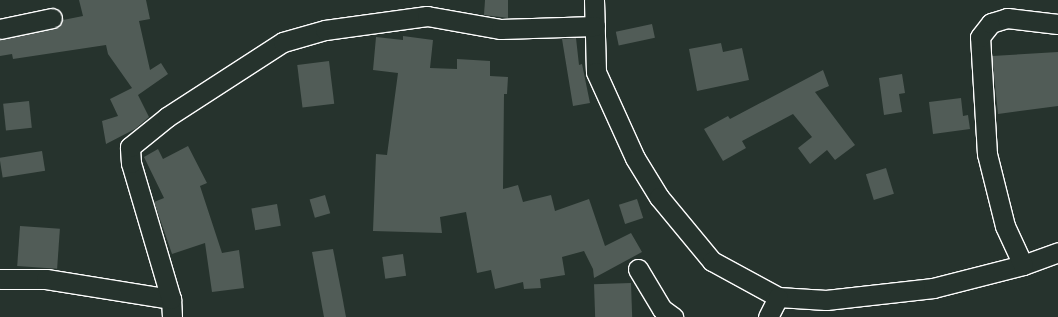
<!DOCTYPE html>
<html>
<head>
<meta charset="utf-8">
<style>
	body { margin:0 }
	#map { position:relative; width:1058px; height:317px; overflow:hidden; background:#26332d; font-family:Mynerve,sans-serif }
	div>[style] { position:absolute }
	.building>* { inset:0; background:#515c57; transform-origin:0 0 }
	.roads { filter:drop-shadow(1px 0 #fff) drop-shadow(-1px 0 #fff) drop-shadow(0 1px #fff) drop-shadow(0 -1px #fff) }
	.minor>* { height:19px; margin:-9.5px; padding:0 9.5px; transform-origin:9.5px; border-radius:9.5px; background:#26332d }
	span { translate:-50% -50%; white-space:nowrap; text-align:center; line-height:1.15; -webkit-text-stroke:3.5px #26332d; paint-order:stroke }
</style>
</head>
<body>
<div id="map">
	<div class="building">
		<div style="clip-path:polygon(79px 0,146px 0,150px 19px,139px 21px,150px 70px,161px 63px,168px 74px,138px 95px,149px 117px,135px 129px,106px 144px,102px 121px,118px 116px,110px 99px,132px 88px,108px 54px,106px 45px,13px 59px,12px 54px,0 56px,0 40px,54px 29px,63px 20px,83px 16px)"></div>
		<div style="clip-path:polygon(485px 0,508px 0,508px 18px,484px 15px)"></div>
		<div style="left:652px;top:24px;width:14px;height:37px;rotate:78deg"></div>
		<div style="clip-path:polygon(403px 36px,433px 40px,430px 68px,457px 69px,457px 59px,490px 61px,490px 76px,508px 77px,507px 94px,504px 94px,503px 189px,518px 185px,523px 202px,551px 195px,555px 211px,589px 199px,605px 246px,631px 233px,642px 252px,594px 278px,593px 269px,584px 251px,562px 257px,565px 275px,540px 279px,541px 288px,524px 289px,523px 282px,495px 289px,491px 270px,477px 273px,466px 212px,440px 217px,442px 233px,373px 231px,376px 154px,387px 155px,398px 73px,373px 70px,376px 37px,403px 40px)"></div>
		<div style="clip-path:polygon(576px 38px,579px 65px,582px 64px,590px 103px,573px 106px,562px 39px)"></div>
		<div style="clip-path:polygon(721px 43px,723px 52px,742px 48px,749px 80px,697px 91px,689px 49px)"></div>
		<div style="clip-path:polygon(1058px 52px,1058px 106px,998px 114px,992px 56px)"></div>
		<div style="left:329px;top:61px;width:43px;height:32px;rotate:83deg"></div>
		<div style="clip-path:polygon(823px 70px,829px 86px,815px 92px,855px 145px,835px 160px,827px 150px,810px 164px,798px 148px,812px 137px,793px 114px,742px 141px,746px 148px,723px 161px,704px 129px,728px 116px,730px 119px)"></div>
		<div style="clip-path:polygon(902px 74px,905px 93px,899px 94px,902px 112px,884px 115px,879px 78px)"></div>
		<div style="clip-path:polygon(961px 98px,963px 116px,968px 115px,970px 129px,933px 134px,929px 102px)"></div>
		<div style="left:29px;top:101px;width:27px;height:26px;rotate:84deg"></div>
		<div style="clip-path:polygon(188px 146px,207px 183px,200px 186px,222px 253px,239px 250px,244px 288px,212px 292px,205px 243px,172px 254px,154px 202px,164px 198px,144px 157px,158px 149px,163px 159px)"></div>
		<div style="left:42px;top:151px;width:20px;height:43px;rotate:81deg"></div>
		<div style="left:886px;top:168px;width:27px;height:21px;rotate:73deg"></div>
		<div style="left:325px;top:195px;width:19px;height:16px;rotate:74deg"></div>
		<div style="left:637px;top:199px;width:20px;height:19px;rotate:72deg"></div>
		<div style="left:277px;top:204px;width:22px;height:26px;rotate:80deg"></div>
		<div style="left:20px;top:226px;width:40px;height:40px;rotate:4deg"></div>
		<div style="clip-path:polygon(333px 249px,341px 290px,346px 317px,324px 317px,312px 252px)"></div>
		<div style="left:403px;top:254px;width:22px;height:21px;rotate:82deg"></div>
		<div style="left:631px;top:283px;width:34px;height:37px;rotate:88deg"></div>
	</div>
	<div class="roads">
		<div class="minor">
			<div style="left:594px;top:0;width:72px;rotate:88.4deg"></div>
			<div style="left:596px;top:72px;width:94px;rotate:65.6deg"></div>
			<div style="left:635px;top:158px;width:46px;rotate:58.4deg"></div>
			<div style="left:659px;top:197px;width:83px;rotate:50.4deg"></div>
			<div style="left:712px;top:261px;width:75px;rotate:28.6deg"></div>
			<div style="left:778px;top:297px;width:48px;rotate:3.6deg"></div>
			<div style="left:826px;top:300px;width:108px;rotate:-6.4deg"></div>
			<div style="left:933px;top:288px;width:93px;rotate:-14.3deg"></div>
			<div style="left:1023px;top:265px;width:37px;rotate:-20deg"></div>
			<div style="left:0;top:29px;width:53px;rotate:-11.9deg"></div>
			<div style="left:1023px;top:265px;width:43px;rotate:-114.8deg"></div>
			<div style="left:1005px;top:226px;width:74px;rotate:-104deg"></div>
			<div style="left:987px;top:154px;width:117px;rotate:-93.4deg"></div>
			<div style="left:980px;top:37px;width:18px;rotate:-52deg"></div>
			<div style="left:991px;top:23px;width:17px;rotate:-17deg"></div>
			<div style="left:1007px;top:18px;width:51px;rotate:6.7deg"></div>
			<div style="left:638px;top:269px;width:47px;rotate:59deg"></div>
			<div style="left:662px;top:309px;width:14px;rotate:36deg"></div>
			<div style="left:0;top:279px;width:46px"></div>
			<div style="left:46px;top:279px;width:127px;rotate:9.1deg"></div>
			<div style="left:172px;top:317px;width:18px;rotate:-93deg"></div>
			<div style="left:171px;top:299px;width:142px;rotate:-106.4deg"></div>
			<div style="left:131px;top:163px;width:16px;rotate:-94deg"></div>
			<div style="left:130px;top:147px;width:48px;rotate:-39deg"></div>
			<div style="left:167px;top:117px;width:138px;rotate:-32.9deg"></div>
			<div style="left:283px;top:42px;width:44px;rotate:-15.9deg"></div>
			<div style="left:325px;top:30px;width:103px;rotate:-7.8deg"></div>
			<div style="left:427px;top:16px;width:75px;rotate:10deg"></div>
			<div style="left:501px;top:29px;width:94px;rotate:-1.8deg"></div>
			<div style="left:768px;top:317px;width:22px;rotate:-63deg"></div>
		</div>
	</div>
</div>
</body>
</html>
